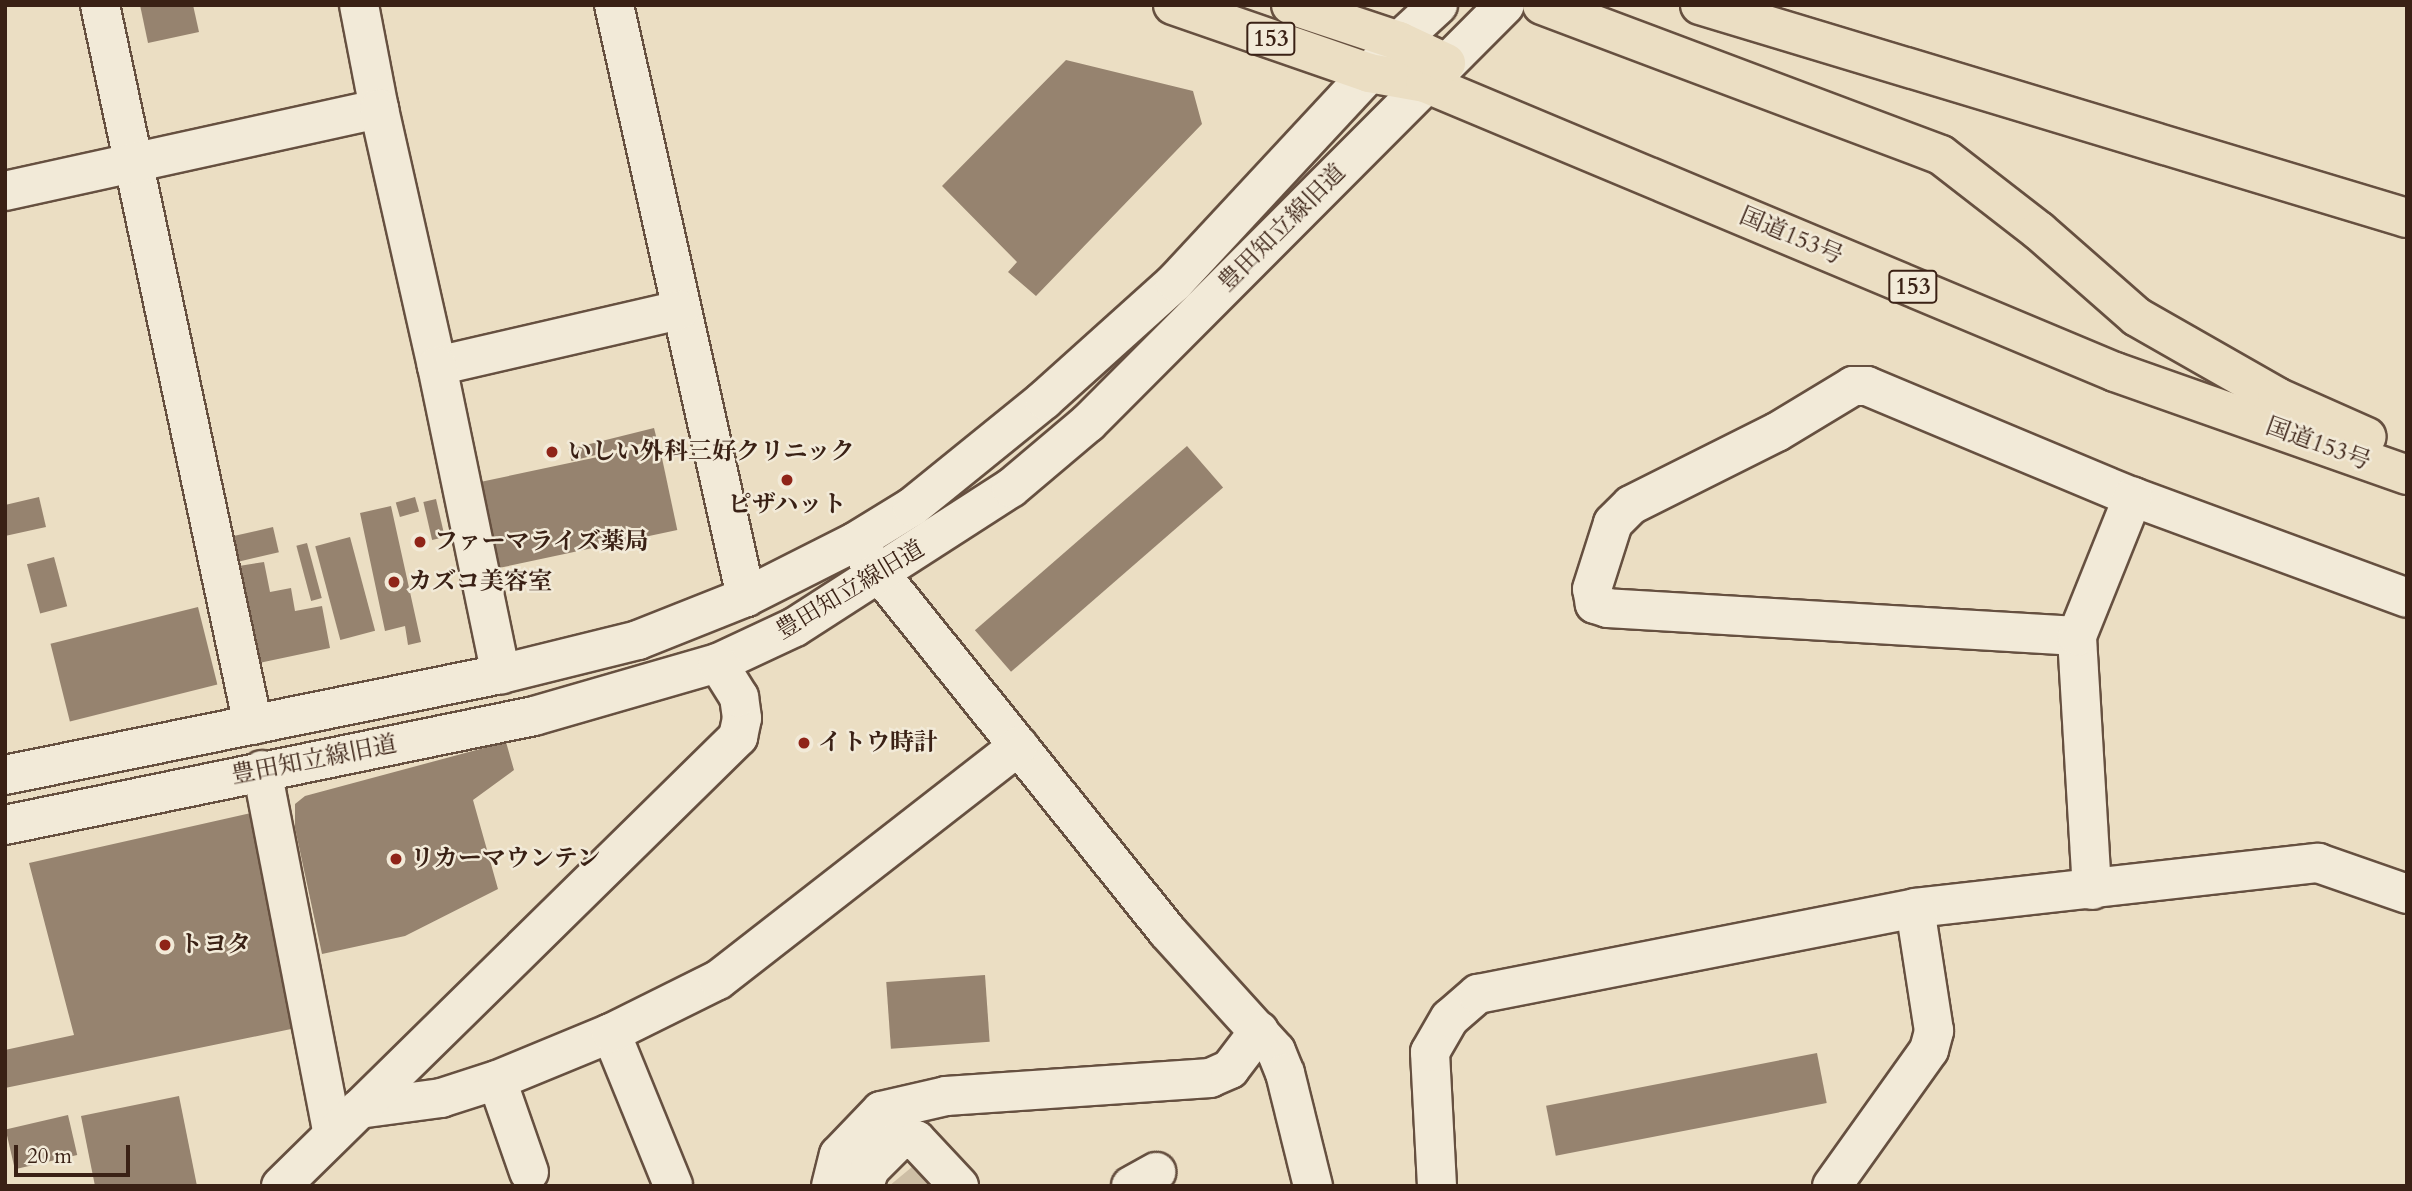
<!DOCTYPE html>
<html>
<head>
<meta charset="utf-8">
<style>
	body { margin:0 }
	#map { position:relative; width:2412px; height:1191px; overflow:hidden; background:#ebdec3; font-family:Cardo,"Noto Serif JP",serif }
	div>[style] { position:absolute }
	.green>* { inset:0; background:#cdbea5 }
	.building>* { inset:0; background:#96836f; transform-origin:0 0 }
	.roads { filter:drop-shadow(2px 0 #665040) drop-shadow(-2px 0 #665040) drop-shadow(0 2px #665040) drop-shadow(0 -2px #665040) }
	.minor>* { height:38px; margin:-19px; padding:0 19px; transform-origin:19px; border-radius:19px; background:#f2ead8 }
	.highway>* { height:38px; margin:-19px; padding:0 19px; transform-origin:19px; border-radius:19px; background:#ebdec3 }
	.dots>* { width:19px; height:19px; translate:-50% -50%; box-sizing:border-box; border:4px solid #f2ead8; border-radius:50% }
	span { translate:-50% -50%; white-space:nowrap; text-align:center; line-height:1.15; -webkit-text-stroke:5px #f2ead8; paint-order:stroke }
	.shield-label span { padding:2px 5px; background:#f2ead8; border:2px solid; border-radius:5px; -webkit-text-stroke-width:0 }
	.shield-label { font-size:23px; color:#3a2115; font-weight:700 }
	.street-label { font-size:24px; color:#3a2115 }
	.poi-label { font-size:24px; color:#3a2115; font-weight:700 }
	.left { translate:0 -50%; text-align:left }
	.frame { position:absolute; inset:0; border:7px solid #3a2115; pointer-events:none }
	.scale { position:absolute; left:14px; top:1145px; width:116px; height:32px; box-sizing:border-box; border:4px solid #3a2115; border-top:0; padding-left:9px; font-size:21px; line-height:24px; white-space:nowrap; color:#3a2115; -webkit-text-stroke:5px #f2ead8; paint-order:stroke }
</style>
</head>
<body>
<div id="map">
	<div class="green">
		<div style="clip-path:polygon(918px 1162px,939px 1186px,889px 1186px)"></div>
	</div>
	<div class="building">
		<div style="clip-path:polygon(140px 5px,193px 5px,199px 32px,148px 43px)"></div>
		<div style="clip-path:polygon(1066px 60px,1193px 91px,1202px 124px,1036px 296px,1008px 272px,1017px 262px,942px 186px)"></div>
		<div style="left:654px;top:428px;width:12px;height:88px;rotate:76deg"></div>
		<div style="left:659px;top:444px;width:88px;height:184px;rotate:78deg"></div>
		<div style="left:1187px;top:446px;width:55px;height:281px;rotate:49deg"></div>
		<div style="clip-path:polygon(39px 497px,46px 527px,5px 536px,5px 505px)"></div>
		<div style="left:415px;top:497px;width:15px;height:20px;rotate:74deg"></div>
		<div style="left:436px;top:499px;width:39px;height:13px;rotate:77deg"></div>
		<div style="clip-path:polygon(391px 506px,421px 642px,408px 645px,405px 626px,385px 631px,360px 513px)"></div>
		<div style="left:273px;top:527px;width:26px;height:46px;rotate:77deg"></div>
		<div style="left:350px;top:537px;width:97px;height:36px;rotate:75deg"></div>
		<div style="left:307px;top:543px;width:57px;height:11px;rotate:75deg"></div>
		<div style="left:54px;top:557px;width:51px;height:28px;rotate:75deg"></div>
		<div style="clip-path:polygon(264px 562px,270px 592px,291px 588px,295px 611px,322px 606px,330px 648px,259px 663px,239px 566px)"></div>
		<div style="left:198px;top:607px;width:80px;height:152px;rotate:76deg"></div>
		<div style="clip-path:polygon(506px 742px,514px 770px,473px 800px,498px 889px,405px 936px,322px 954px,295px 828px,295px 804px,305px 796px)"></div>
		<div style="clip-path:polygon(251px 813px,296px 1028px,5px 1088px,5px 1050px,74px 1035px,29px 863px)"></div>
		<div style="left:985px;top:975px;width:67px;height:99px;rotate:86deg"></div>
		<div style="left:1817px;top:1053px;width:51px;height:276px;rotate:79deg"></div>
		<div style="clip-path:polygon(179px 1096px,197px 1186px,95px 1186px,81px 1116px)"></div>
		<div style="left:68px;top:1115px;width:41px;height:64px;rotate:77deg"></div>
	</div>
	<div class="roads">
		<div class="minor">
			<div style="left:100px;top:5px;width:736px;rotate:78deg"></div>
			<div style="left:359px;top:5px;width:106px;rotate:79.1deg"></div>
			<div style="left:614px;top:5px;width:607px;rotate:77.43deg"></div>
			<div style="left:5px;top:191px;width:383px;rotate:-12.4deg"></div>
			<div style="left:379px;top:109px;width:263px;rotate:77.3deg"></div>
			<div style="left:437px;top:366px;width:249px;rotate:-13deg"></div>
			<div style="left:437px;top:366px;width:315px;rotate:78.3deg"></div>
			<div style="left:864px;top:554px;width:484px;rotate:51.2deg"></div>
			<div style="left:1167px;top:931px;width:162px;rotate:47.8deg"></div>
			<div style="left:1276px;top:1051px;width:24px;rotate:68deg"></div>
			<div style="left:1285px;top:1073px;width:116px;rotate:76.1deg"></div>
			<div style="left:2077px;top:636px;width:470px;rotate:-176.6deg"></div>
			<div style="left:1608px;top:608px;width:14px;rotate:-163deg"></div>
			<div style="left:1595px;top:604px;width:15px;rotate:-101deg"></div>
			<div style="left:1592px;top:589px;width:69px;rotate:-72.3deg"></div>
			<div style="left:1613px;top:523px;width:25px;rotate:-45deg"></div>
			<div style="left:1631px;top:505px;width:163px;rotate:-26.6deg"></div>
			<div style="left:1777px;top:432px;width:89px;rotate:-31.2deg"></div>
			<div style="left:1853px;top:386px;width:14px"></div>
			<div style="left:1867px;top:386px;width:288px;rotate:22.7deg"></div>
			<div style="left:2133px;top:497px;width:292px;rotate:20.2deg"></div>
			<div style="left:262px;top:770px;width:371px;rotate:79deg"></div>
			<div style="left:5px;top:775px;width:506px;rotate:-11.51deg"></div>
			<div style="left:501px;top:674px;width:141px;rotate:-13.9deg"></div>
			<div style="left:638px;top:640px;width:116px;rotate:-21.7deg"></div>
			<div style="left:746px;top:597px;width:122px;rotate:-26.8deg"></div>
			<div style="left:855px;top:542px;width:67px;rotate:-31.6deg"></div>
			<div style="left:912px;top:507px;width:170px;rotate:-39deg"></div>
			<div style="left:1044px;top:400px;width:176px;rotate:-42deg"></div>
			<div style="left:1175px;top:282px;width:329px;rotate:-47.1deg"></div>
			<div style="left:1399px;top:41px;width:53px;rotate:-42.7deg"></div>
			<div style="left:5px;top:825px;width:540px;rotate:-11.64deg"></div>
			<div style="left:534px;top:716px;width:191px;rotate:-16.1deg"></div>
			<div style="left:718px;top:663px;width:85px;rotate:-25.1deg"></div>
			<div style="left:795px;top:627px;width:257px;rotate:-32.8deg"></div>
			<div style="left:1011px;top:488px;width:101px;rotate:-40.2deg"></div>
			<div style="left:1088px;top:423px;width:590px;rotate:-45.07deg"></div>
			<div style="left:2092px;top:890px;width:254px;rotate:-93.4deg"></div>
			<div style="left:2077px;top:636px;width:150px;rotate:-68.1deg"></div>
			<div style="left:611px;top:1033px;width:164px;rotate:67.8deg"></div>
			<div style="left:359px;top:1109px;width:83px;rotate:-7.6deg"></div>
			<div style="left:441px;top:1098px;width:59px;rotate:-17.8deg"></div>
			<div style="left:529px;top:1172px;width:97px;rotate:-109.2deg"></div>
			<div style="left:497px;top:1080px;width:123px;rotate:-22.4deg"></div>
			<div style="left:611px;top:1033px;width:119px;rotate:-26.4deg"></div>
			<div style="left:718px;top:980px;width:381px;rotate:-37.9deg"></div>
			<div style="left:281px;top:1186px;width:641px;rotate:-44.49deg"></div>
			<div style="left:738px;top:737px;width:19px;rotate:-78deg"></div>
			<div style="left:742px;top:718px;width:21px;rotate:-98deg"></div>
			<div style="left:739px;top:697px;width:40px;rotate:-122deg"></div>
			<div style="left:831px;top:1186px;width:32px;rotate:-76deg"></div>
			<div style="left:839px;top:1155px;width:61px;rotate:-46.3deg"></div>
			<div style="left:881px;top:1111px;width:67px;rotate:-13deg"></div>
			<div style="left:946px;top:1096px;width:265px;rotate:-3.9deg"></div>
			<div style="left:1210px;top:1078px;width:22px;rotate:-24deg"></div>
			<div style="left:1230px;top:1069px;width:48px;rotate:-52.7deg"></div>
			<div style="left:864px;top:1186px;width:18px;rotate:-71deg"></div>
			<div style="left:870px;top:1169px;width:41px;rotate:-45deg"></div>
			<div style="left:899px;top:1140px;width:17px"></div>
			<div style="left:916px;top:1140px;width:63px;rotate:46.9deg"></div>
			<div style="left:1131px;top:1186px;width:29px;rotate:-29deg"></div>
			<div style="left:1437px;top:1186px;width:134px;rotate:-93deg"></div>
			<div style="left:1430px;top:1052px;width:39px;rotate:-60deg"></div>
			<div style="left:1450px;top:1018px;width:37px;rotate:-41deg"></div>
			<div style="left:1478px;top:994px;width:445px;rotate:-11.1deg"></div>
			<div style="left:1915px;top:908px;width:406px;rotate:-6.4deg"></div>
			<div style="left:2318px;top:863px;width:94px;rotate:19.2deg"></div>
			<div style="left:1832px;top:1186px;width:167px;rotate:-54.5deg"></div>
			<div style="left:1929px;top:1050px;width:20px;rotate:-75deg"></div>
			<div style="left:1934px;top:1031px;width:124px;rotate:-98.8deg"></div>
		</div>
		<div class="highway">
			<div style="left:1173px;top:5px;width:207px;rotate:19.1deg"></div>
			<div style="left:1369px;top:73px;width:57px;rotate:10.1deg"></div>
			<div style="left:1425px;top:83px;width:748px;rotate:22.73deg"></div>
			<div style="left:2115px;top:372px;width:310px;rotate:19.4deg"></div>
			<div style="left:1291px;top:5px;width:114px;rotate:18.4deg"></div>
			<div style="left:1399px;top:41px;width:52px;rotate:25.1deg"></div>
			<div style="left:1542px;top:5px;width:426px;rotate:20.6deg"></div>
			<div style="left:1941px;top:155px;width:124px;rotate:37.8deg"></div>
			<div style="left:2039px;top:231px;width:130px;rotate:41.3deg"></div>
			<div style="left:2137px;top:317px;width:161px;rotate:29.7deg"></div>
			<div style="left:2277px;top:397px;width:98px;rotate:24deg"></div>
			<div style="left:1700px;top:5px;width:738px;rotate:16.77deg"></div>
		</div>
	</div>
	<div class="dots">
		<div style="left:552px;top:452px;background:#8f2418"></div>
		<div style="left:787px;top:480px;background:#8f2418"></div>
		<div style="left:420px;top:542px;background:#8f2418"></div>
		<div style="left:394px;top:582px;background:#8f2418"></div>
		<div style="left:804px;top:743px;background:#8f2418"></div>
		<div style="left:396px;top:859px;background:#8f2418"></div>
		<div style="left:165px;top:945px;background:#8f2418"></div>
	</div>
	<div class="shield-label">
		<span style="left:1271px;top:39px">153</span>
		<span style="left:1913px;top:287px">153</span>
	</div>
	<div class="street-label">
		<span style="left:1282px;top:228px;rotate:-45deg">豊田知立線旧道</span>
		<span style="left:1791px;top:236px;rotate:23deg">国道153号</span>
		<span style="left:2318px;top:444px;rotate:20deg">国道153号</span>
		<span style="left:850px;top:590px;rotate:-31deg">豊田知立線旧道</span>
		<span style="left:314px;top:760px;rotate:-11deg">豊田知立線旧道</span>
	</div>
	<div class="poi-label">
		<span class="left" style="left:568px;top:452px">いしい外科三好クリニック</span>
		<span style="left:787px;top:505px">ピザハット</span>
		<span class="left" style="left:434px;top:542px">ファーマライズ薬局</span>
		<span class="left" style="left:408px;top:582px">カズコ美容室</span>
		<span class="left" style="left:818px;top:743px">イトウ時計</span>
		<span class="left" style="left:410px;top:859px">リカーマウンテン</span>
		<span class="left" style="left:179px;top:945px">トヨタ</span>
	</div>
	<div class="frame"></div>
	<div class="scale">20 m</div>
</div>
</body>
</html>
